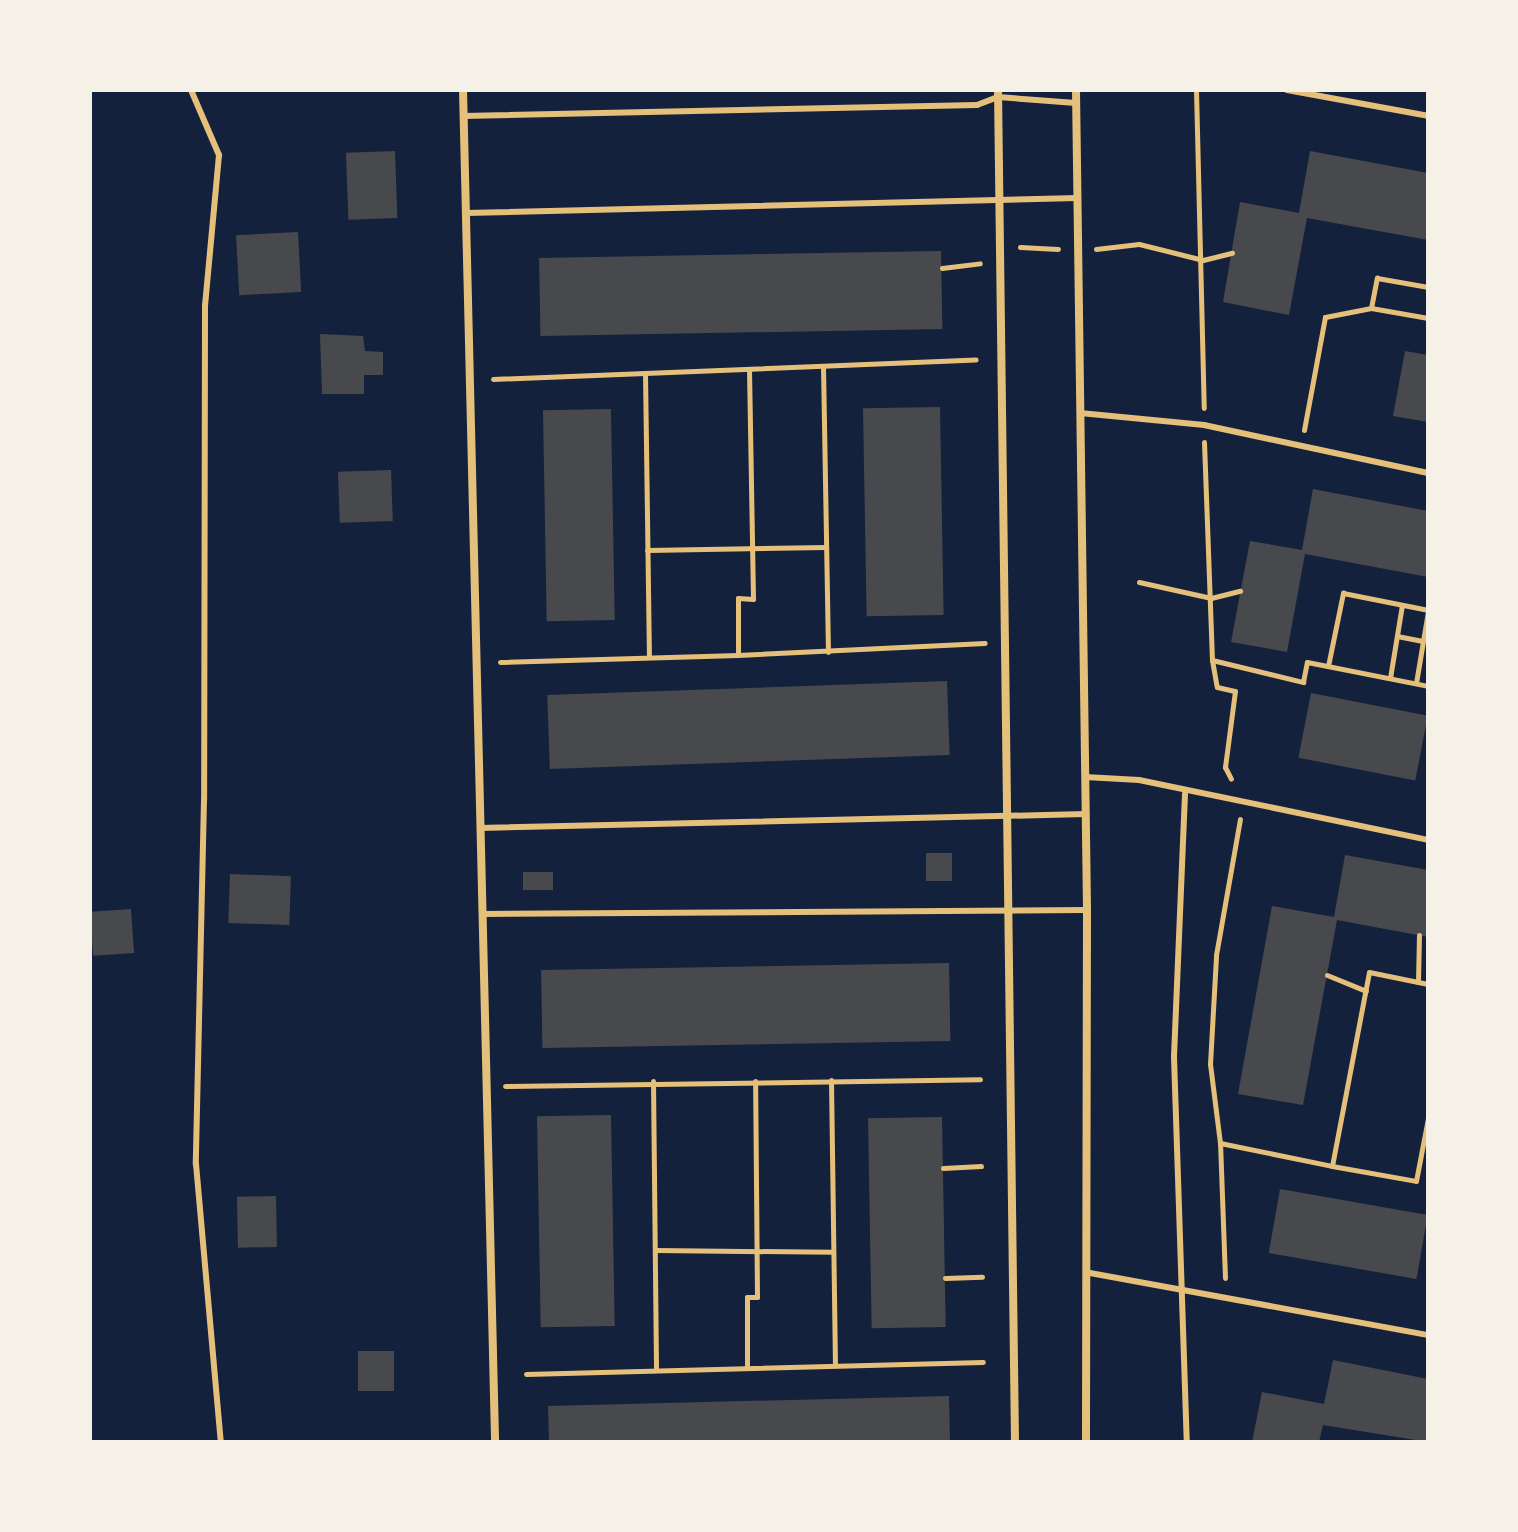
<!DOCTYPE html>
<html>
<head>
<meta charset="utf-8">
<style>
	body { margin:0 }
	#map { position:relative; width:1518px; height:1532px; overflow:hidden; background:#14213d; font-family:Rubik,sans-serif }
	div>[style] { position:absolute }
	.building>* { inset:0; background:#48494c; transform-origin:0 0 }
	.path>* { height:5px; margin:-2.5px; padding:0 2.5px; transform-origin:2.5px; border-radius:2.5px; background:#e5c07b }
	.service>* { height:6px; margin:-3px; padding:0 3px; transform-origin:3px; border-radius:3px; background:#e5c07b }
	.minor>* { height:8px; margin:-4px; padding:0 4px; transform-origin:4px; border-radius:4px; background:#e5c07b }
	span { translate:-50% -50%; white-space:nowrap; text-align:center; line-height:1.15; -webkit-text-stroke:7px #f6f1e7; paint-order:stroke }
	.frame { position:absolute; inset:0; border:92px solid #f6f1e7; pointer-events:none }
</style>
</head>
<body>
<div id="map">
	<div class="building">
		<div style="left:395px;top:151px;width:67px;height:49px;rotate:88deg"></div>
		<div style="clip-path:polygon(1310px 151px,1428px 173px,1428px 240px,1307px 218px,1289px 315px,1223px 302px,1240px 202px,1299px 213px)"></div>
		<div style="left:298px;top:232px;width:60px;height:62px;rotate:87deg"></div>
		<div style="left:941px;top:251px;width:78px;height:402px;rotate:89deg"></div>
		<div style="clip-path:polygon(320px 334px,363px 336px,365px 351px,383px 352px,383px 375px,364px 375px,364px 394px,322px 394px)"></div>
		<div style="clip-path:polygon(1405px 351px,1428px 355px,1428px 422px,1393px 416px)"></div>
		<div style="left:940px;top:407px;width:208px;height:77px;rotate:89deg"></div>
		<div style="left:611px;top:409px;width:211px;height:68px;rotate:89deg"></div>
		<div style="left:391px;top:470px;width:51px;height:53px;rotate:88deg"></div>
		<div style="clip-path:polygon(1313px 489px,1428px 511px,1428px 577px,1305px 554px,1287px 652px,1231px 642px,1250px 541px,1302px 550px)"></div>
		<div style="left:947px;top:681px;width:74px;height:400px;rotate:88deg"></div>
		<div style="left:1311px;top:693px;width:119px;height:66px;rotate:11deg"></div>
		<div style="left:926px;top:853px;width:26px;height:28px"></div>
		<div style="clip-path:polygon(1345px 855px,1428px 870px,1428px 937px,1337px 920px,1303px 1105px,1238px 1094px,1272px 906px,1334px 917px)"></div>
		<div style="left:553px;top:872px;width:18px;height:30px;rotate:90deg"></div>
		<div style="left:230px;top:874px;width:61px;height:49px;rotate:2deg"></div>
		<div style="left:131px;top:909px;width:44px;height:41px;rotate:86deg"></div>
		<div style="left:949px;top:963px;width:78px;height:408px;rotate:89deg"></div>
		<div style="left:611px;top:1115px;width:211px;height:74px;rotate:89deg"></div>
		<div style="left:942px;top:1117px;width:210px;height:74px;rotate:89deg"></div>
		<div style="left:1280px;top:1189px;width:150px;height:65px;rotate:10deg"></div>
		<div style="left:276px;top:1196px;width:51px;height:39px;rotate:89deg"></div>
		<div style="left:394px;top:1351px;width:40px;height:36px;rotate:90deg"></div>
		<div style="clip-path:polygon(1333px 1360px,1428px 1379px,1428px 1442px,1323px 1425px,1319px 1442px,1252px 1442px,1262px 1392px,1324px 1404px)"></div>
		<div style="clip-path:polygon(949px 1396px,950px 1442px,549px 1442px,548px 1406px)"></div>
	</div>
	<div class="path">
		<div style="left:1196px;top:90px;width:318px;rotate:88.6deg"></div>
		<div style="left:1020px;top:247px;width:38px;rotate:3deg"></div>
		<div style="left:1096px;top:249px;width:43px;rotate:-6.6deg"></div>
		<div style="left:1139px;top:244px;width:66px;rotate:14deg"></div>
		<div style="left:1203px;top:260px;width:30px;rotate:-14deg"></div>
		<div style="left:942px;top:268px;width:38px;rotate:-7deg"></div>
		<div style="left:1371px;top:308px;width:31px;rotate:-79deg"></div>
		<div style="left:1377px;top:278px;width:52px;rotate:10deg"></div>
		<div style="left:823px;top:366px;width:286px;rotate:89deg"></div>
		<div style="left:749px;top:369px;width:230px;rotate:89deg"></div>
		<div style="left:753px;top:599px;width:15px;rotate:-176deg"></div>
		<div style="left:738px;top:598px;width:57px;rotate:90deg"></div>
		<div style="left:738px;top:655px;width:247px;rotate:-2.8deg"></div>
		<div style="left:645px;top:373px;width:284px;rotate:89.2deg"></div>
		<div style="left:493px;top:379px;width:483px;rotate:-2.3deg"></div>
		<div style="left:1304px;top:430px;width:115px;rotate:-79.5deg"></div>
		<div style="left:1325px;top:317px;width:47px;rotate:-11.1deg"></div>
		<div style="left:1371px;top:308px;width:58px;rotate:10deg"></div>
		<div style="left:1204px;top:442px;width:218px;rotate:87.9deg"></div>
		<div style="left:1212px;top:660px;width:27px;rotate:80deg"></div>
		<div style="left:1217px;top:687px;width:18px;rotate:13deg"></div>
		<div style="left:1235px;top:691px;width:77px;rotate:97.5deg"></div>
		<div style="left:1225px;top:767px;width:13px;rotate:63deg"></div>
		<div style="left:647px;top:550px;width:179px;rotate:-1deg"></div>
		<div style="left:1139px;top:582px;width:74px;rotate:12.5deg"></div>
		<div style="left:1211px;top:598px;width:30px;rotate:-14deg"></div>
		<div style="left:1397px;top:636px;width:26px;rotate:11deg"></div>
		<div style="left:1212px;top:660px;width:94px;rotate:13.6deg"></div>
		<div style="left:1303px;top:682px;width:20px;rotate:-79deg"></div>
		<div style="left:1307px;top:662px;width:123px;rotate:11.2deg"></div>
		<div style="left:500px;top:662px;width:238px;rotate:-1.7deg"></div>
		<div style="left:1328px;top:666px;width:75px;rotate:-78.4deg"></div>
		<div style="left:1343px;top:593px;width:87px;rotate:11.3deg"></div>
		<div style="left:1390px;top:678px;width:74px;rotate:-80.7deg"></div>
		<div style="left:1416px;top:683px;width:73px;rotate:-80.5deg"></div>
		<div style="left:1327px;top:975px;width:42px;rotate:22.3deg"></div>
		<div style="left:1418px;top:982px;width:47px;rotate:-88.8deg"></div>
		<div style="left:831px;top:1080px;width:285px;rotate:89.2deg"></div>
		<div style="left:653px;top:1081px;width:287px;rotate:89.4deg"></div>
		<div style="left:505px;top:1086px;width:475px;rotate:-0.8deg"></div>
		<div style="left:1220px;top:1143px;width:114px;rotate:11.6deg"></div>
		<div style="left:1332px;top:1166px;width:197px;rotate:-79.2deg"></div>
		<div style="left:1369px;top:972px;width:60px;rotate:11.5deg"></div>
		<div style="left:1332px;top:1166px;width:85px;rotate:10.1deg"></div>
		<div style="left:1416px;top:1181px;width:64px;rotate:-79.2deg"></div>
		<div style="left:943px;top:1168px;width:38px;rotate:-3deg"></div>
		<div style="left:655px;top:1250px;width:178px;rotate:0.6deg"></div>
		<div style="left:945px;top:1278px;width:37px;rotate:-2deg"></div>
		<div style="left:1225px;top:1278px;width:135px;rotate:-92.1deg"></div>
		<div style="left:1220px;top:1143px;width:80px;rotate:-97.2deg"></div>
		<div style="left:1210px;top:1064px;width:109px;rotate:-86.8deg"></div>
		<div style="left:1216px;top:955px;width:138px;rotate:-80deg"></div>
		<div style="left:747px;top:1366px;width:69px;rotate:-90deg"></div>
		<div style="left:747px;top:1297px;width:10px"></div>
		<div style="left:757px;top:1297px;width:216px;rotate:-90.5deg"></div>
		<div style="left:526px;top:1374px;width:457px;rotate:-1.5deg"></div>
	</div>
	<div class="service">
		<div style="left:191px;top:90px;width:71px;rotate:66.7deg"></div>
		<div style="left:219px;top:155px;width:151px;rotate:95.3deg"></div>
		<div style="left:205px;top:305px;width:495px;rotate:90.1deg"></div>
		<div style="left:204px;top:800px;width:364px;rotate:91.3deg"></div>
		<div style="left:196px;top:1164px;width:279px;rotate:84.9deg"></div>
		<div style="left:1287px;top:90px;width:143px;rotate:10.4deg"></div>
		<div style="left:463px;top:116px;width:514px;rotate:-1.23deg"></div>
		<div style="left:977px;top:105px;width:22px;rotate:-21deg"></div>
		<div style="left:998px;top:97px;width:78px;rotate:4.4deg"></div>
		<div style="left:466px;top:213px;width:612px;rotate:-1.4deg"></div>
		<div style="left:1080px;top:413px;width:125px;rotate:5.5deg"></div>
		<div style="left:1204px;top:425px;width:229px;rotate:12.1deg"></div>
		<div style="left:1085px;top:777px;width:54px;rotate:3.2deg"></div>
		<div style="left:1139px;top:780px;width:295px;rotate:11.7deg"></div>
		<div style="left:1185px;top:794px;width:263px;rotate:92.4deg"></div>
		<div style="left:1174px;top:1057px;width:385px;rotate:88.1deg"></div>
		<div style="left:480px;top:828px;width:606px;rotate:-1.32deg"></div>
		<div style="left:483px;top:914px;width:604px;rotate:-0.38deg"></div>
		<div style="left:1090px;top:1273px;width:344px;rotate:10.4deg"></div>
	</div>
	<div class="minor">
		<div style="left:463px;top:90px;width:1352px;rotate:88.64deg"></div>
		<div style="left:998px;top:90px;width:1352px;rotate:89.28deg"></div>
		<div style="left:1076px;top:90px;width:820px;rotate:89.23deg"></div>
		<div style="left:1087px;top:910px;width:532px;rotate:90.11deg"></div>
	</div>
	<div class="frame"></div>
</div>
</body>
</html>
